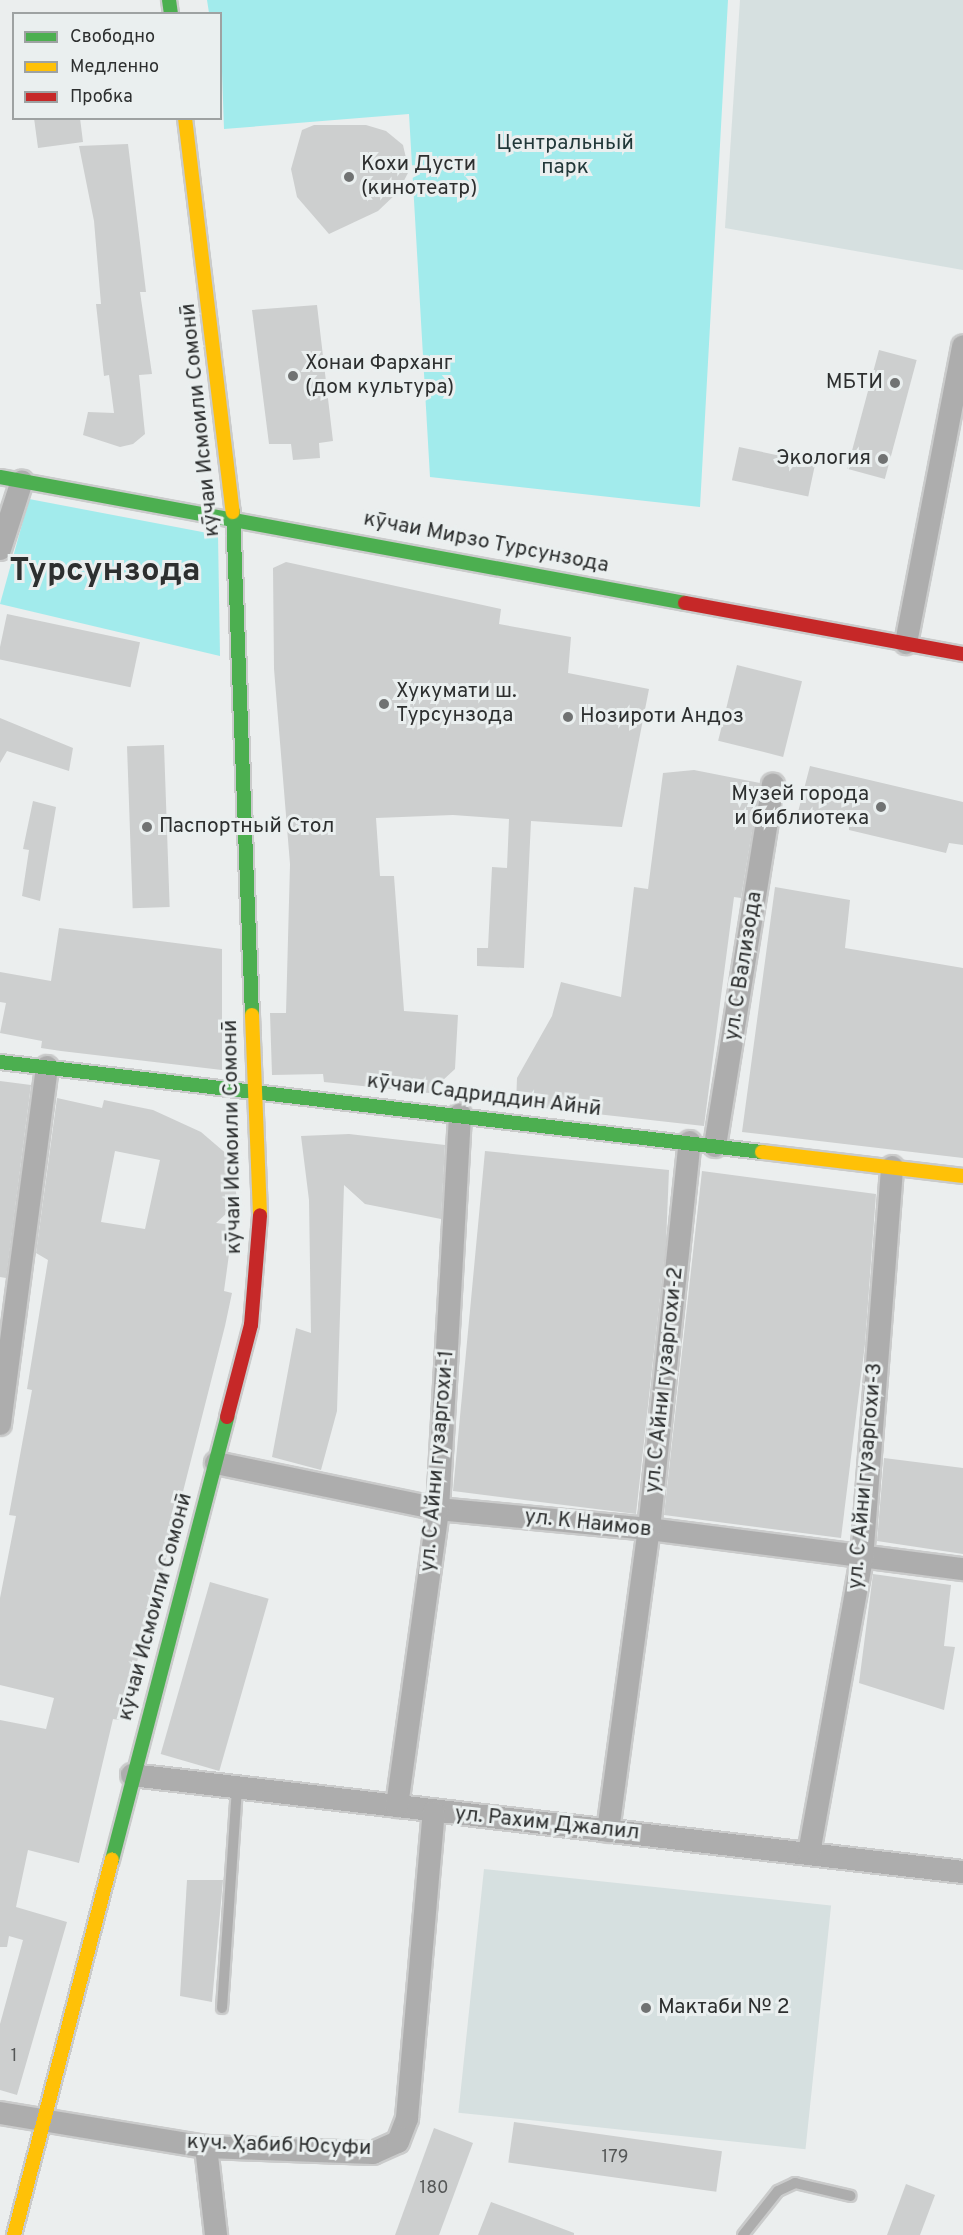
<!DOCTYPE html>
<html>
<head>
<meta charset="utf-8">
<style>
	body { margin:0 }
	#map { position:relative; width:963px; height:2235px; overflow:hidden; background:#ebeeee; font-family:Overpass,sans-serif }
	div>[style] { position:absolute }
	.built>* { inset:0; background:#d6e0e0; transform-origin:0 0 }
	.green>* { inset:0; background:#a2ebec }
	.building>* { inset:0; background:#cdcfcf; transform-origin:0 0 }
	.roads { filter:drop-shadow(2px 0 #cacbcb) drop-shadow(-2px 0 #cacbcb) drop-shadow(0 2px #cacbcb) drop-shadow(0 -2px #cacbcb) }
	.lane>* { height:10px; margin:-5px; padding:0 5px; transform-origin:5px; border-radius:5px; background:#adadad }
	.street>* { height:22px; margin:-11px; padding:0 11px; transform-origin:11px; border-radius:11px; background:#adadad }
	.fast>* { height:14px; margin:-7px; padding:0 7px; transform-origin:7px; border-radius:7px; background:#4caf50 }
	.slow>* { height:14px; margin:-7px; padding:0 7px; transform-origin:7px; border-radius:7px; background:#ffc107 }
	.jam>* { height:14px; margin:-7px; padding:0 7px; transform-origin:7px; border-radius:7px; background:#c62828 }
	.dots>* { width:16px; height:16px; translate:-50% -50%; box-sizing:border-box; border:3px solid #eaefef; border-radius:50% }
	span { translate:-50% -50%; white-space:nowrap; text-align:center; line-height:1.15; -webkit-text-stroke:6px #eaefef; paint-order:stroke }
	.number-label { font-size:18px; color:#555757 }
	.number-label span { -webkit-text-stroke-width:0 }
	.park-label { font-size:21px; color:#213839 }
	.poi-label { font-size:21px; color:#2d2f2f }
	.left { translate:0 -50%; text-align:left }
	.right { translate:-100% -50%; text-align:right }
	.street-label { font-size:21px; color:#2d2f2f }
	.town-label { font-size:33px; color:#2d2f2f; font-weight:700 }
	.legend { position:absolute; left:12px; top:12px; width:210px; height:108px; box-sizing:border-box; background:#eaefef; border:2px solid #9ea2a2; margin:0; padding:8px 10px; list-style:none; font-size:18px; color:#2d2f2f }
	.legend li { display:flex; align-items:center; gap:12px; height:30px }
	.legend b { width:30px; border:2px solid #9ea2a2 }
</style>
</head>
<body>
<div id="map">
	<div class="built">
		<div style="clip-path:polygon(740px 0,963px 0,963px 270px,725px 228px)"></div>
		<div style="left:484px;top:1869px;width:349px;height:245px;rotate:6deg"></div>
	</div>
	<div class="green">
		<div style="clip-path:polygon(207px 0,728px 0,700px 507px,430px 477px,409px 114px,224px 129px,220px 14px,209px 13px)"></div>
		<div style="clip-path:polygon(29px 499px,218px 535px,220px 656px,0 604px)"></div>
	</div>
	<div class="building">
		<div style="clip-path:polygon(34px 118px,80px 118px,83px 142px,38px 148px)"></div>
		<div style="clip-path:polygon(314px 125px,366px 125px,386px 131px,403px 145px,409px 171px,398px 192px,378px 211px,329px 234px,297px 197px,291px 169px,302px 130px)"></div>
		<div style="clip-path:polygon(128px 144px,146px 292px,140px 292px,152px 374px,139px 375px,145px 434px,133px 444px,120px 447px,83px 435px,88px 412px,114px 413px,109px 375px,104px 376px,96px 304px,101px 304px,94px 221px,79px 146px)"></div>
		<div style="clip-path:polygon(317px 305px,333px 441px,319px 443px,320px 458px,293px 460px,291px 444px,269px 444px,252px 310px)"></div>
		<div style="left:879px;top:350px;width:39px;height:123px;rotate:15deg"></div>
		<div style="left:739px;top:447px;width:78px;height:34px;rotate:12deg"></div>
		<div style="clip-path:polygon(286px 562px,501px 609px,499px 624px,571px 637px,568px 673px,649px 689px,622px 827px,531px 821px,524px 968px,477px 966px,477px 948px,488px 948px,492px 867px,507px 868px,509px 819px,453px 815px,376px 818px,380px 876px,394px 876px,404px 1011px,458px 1015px,455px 1069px,429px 1093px,324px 1082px,323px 1074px,272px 1075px,270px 1013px,286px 1013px,290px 864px,274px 669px,273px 568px)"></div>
		<div style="left:7px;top:614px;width:136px;height:46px;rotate:12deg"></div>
		<div style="left:737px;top:665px;width:67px;height:78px;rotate:14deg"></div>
		<div style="clip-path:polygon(0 718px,73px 748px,69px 771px,7px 751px,0 763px)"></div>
		<div style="left:164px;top:745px;width:162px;height:37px;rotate:88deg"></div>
		<div style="clip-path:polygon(810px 766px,963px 802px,963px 845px,949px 843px,946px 853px,849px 830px,849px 823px,798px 812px)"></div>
		<div style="clip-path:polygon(694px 770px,760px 783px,741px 898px,734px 897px,704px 1126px,516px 1105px,517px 1078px,552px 1016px,561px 982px,621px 997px,634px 887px,648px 889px,663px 773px)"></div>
		<div style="clip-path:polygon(33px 801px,56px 807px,40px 901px,22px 896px,29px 850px,23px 849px)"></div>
		<div style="clip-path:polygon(775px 887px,850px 900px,845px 948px,963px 968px,963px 1158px,742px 1132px)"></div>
		<div style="clip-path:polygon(59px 928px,222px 949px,222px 1070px,61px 1051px,41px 1048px,42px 1041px,0 1033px,6px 1003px,0 1002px,0 972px,51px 981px)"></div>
		<div style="clip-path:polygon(0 1081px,31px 1085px,6px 1278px,0 1277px)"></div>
		<div style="clip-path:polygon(evenodd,57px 1098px,102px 1108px,104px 1100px,153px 1110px,201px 1132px,229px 1156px,238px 1203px,216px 1223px,233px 1225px,224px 1291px,232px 1293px,225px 1326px,153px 1610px,119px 1720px,113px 1719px,79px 1863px,28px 1850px,16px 1907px,67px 1922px,17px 2095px,0 2090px,0 2024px,23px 1940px,9px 1936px,7px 1947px,0 1947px,0 1720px,46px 1729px,54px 1698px,0 1685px,0 1598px,16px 1516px,9px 1515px,32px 1390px,27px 1389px,48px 1260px,36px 1253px,57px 1098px,115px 1151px,160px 1160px,145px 1229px,101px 1222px,115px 1151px)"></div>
		<div style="clip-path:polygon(349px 1134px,445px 1145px,441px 1219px,365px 1204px,344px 1185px,337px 1411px,321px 1470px,272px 1457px,296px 1328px,311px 1333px,309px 1200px,301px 1136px)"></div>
		<div style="clip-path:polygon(485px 1151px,669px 1170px,666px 1243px,636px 1514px,453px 1491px)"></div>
		<div style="clip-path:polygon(702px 1171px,876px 1194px,865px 1344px,841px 1538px,664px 1515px)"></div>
		<div style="clip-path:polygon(884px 1458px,963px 1468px,963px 1554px,877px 1541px)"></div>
		<div style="clip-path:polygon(873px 1574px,951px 1585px,944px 1646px,955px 1647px,944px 1710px,859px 1683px)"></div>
		<div style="left:210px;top:1582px;width:61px;height:179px;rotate:16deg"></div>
		<div style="clip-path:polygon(187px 1880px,223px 1880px,212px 2002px,180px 1996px)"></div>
		<div style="left:514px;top:2122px;width:210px;height:41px;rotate:8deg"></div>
		<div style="clip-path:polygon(434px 2128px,473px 2143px,439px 2235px,395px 2235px)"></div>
		<div style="clip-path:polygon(906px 2184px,935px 2195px,920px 2235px,887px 2235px)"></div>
		<div style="clip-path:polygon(491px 2202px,574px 2233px,574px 2235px,478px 2235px)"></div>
	</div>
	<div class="roads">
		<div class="lane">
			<div style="left:222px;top:2008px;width:222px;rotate:-86.1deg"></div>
			<div style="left:743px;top:2235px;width:56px;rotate:-51.5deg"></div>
			<div style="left:778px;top:2191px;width:19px;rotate:-25deg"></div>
			<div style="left:795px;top:2183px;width:57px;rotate:13.1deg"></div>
		</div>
		<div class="street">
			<div style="left:0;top:549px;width:71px;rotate:-72.1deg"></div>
			<div style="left:906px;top:643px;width:302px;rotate:-79.1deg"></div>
			<div style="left:715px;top:1146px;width:366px;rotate:-80.9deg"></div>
			<div style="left:0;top:1424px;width:360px;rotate:-82.5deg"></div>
			<div style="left:216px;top:1463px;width:227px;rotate:11.7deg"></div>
			<div style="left:438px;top:1509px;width:212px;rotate:5.4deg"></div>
			<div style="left:649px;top:1529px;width:317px;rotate:7.3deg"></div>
			<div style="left:132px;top:1775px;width:837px;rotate:6.66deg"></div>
			<div style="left:397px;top:1806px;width:300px;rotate:-82.1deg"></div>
			<div style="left:438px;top:1509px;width:395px;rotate:-86.8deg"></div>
			<div style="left:608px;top:1831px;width:305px;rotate:-82.3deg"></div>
			<div style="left:649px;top:1529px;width:389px;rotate:-84deg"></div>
			<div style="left:809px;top:1853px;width:299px;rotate:-79.8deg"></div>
			<div style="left:862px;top:1559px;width:393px;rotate:-85.6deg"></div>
			<div style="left:0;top:2113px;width:209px;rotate:9.4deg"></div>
			<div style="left:206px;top:2147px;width:167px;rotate:2.1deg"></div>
			<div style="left:373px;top:2153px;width:27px;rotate:-24deg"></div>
			<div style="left:398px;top:2142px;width:26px;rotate:-69deg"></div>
			<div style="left:407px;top:2118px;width:307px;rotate:-85deg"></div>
			<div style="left:206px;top:2147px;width:89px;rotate:83.5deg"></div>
		</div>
		<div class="fast">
			<div style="left:169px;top:0;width:14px;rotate:82deg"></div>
			<div style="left:0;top:477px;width:696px;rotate:10.42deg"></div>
			<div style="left:233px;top:512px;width:503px;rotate:87.84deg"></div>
			<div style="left:0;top:1062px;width:767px;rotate:6.74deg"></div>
			<div style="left:112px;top:1860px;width:458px;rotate:-75.4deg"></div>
		</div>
		<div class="slow">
			<div style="left:185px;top:118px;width:397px;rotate:83.1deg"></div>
			<div style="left:252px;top:1015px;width:200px;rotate:87.7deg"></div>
			<div style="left:762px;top:1152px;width:202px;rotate:6.8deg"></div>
			<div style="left:14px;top:2235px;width:388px;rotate:-75.4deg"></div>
		</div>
		<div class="jam">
			<div style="left:685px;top:603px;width:283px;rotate:10.4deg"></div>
			<div style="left:227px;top:1417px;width:95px;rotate:-75.4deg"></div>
			<div style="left:251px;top:1325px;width:110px;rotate:-85.3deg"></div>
		</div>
	</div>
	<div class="dots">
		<div style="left:349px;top:177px;background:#707272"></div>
		<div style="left:293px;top:376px;background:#707272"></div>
		<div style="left:895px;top:383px;background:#707272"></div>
		<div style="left:883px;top:459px;background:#707272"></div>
		<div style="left:384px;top:704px;background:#707272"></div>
		<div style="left:568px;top:717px;background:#707272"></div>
		<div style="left:881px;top:807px;background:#707272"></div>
		<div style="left:147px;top:827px;background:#707272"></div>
		<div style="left:646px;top:2008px;background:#707272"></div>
	</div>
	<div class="number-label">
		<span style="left:14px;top:2057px">1</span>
		<span style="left:615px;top:2158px">179</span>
		<span style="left:434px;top:2189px">180</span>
	</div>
	<div class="park-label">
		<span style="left:565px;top:156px">Центральный<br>парк</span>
	</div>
	<div class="poi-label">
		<span class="left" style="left:361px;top:177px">Кохи Дусти<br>(кинотеатр)</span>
		<span class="left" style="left:305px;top:376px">Хонаи Фарханг<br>(дом культура)</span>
		<span class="right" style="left:883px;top:383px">МБТИ</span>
		<span class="right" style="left:871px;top:459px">Экология</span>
		<span class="left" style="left:396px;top:704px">Хукумати ш.<br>Турсунзода</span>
		<span class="left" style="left:580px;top:717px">Нозироти Андоз</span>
		<span class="right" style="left:869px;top:807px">Музей города<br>и библиотека</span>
		<span class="left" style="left:159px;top:827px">Паспортный Стол</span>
		<span class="left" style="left:658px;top:2008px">Мактаби № 2</span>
	</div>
	<div class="street-label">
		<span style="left:201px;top:420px;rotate:-96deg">кӯчаи Исмоили Сомонӣ</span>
		<span style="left:486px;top:543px;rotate:11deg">кӯчаи Мирзо Турсунзода</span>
		<span style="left:744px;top:966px;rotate:-81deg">ул. С Вализода</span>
		<span style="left:484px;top:1096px;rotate:7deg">кӯчаи Садриддин Айнӣ</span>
		<span style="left:233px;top:1137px;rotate:-91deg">кӯчаи Исмоили Сомонӣ</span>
		<span style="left:665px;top:1380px;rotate:-84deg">ул. С Айни гузаргохи-2</span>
		<span style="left:438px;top:1461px;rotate:-85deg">ул. С Айни гузаргохи-1</span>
		<span style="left:866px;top:1476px;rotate:-85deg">ул. С Айни гузаргохи-3</span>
		<span style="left:588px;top:1524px;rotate:6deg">ул. К Наимов</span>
		<span style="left:156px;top:1607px;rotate:-75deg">кӯчаи Исмоили Сомонӣ</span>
		<span style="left:547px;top:1824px;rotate:6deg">ул. Рахим Джалил</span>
		<span style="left:279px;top:2146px;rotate:2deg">куч. Ҳабиб Юсуфи</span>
	</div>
	<div class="town-label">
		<span style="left:105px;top:573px">Турсунзода</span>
	</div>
	<ul class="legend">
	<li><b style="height:8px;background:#4caf50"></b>Свободно</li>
	<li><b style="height:8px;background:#ffc107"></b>Медленно</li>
	<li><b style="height:8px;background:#c62828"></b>Пробка</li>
	</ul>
</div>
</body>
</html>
